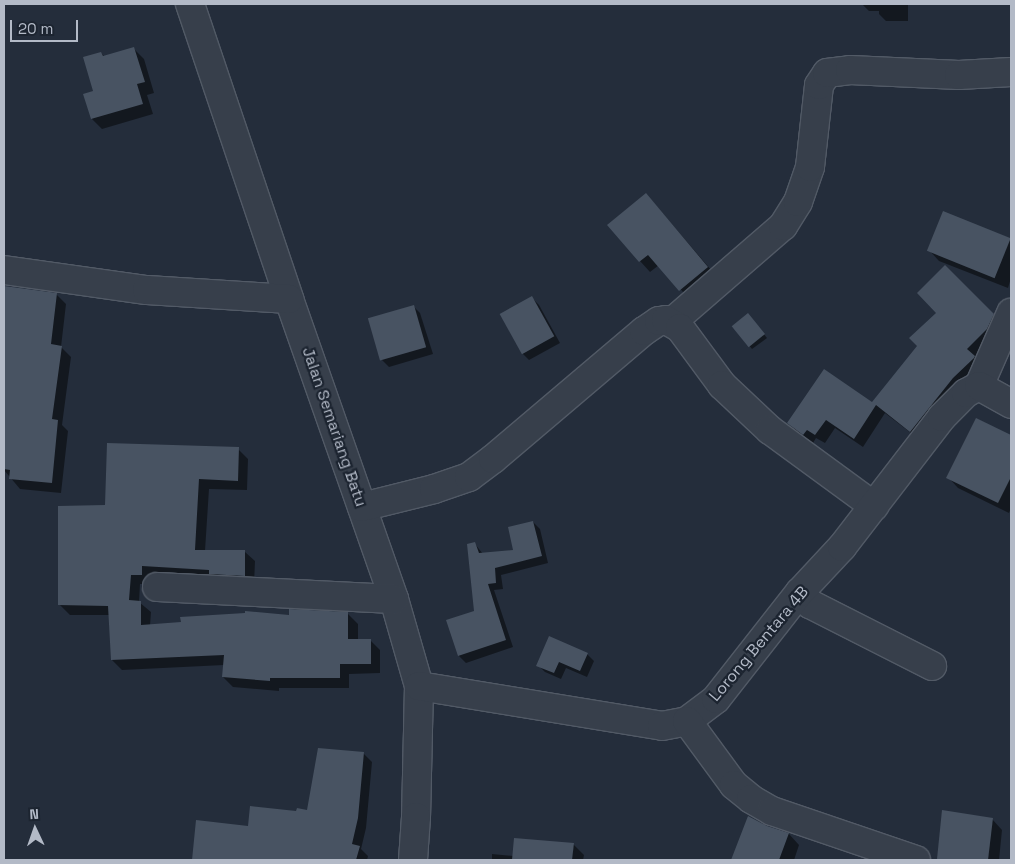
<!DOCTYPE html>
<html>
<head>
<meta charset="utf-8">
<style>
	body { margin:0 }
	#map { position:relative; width:1015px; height:864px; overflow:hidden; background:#242d3b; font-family:"Space Grotesk",sans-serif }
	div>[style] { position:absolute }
	.shadow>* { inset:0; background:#0007 }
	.building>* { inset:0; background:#485362; transform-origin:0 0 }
	.roads { filter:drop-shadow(1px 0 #525a66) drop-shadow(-1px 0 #525a66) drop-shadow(0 1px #525a66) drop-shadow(0 -1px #525a66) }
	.minor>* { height:28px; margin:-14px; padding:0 14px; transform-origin:14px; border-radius:14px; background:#373f4b }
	span { translate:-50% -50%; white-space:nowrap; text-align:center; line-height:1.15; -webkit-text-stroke:4.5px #1c2430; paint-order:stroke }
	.street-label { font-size:16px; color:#b3bac7 }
	.frame { position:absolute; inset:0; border:5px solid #b3bac7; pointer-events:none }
	.north { position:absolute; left:10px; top:804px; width:50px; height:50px; -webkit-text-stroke:4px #1c2430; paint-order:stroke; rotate:357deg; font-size:14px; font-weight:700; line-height:20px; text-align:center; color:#b3bac7 }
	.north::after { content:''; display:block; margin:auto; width:18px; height:22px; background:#b3bac7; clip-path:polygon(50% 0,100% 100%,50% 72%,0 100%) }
	.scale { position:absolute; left:10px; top:20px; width:68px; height:22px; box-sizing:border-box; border:2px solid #b3bac7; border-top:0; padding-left:6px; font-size:15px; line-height:18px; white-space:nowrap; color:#b3bac7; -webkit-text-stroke:4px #1c2430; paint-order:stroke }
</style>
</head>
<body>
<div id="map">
	<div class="shadow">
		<div style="clip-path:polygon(862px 4px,908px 4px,908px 21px,886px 21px,879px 14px,879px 11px,869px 11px)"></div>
		<div style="clip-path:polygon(134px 49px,144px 59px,154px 93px,147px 95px,153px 114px,102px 129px,92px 119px,101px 53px,105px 57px)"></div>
		<div style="clip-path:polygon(646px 194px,718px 278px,691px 301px,659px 265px,650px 272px,640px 261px)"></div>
		<div style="clip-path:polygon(943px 213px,1011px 239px,1011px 278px,1008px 288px,939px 261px,929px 250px)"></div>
		<div style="clip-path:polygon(945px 267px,1002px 323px,995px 338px,975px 358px,983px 366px,920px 440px,885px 413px,863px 447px,835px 428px,825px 443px,816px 438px,813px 443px,797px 432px,789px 423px,872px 404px,919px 346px,938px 313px)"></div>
		<div style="clip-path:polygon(4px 287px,56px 294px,66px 304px,61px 347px,71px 357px,62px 425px,68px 431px,61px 493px,20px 489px,4px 470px,6px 427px,4px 427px)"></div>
		<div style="clip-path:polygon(532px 298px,539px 305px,560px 343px,529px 360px,522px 353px,502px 314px)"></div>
		<div style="clip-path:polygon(413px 306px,420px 313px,433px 354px,389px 367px,382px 360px,369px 319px)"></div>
		<div style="clip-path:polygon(751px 318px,767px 338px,752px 349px,733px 326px)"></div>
		<div style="clip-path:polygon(977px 419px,1011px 437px,1011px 508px,1009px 513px,958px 488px,948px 477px)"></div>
		<div style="clip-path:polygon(238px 449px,248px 459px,247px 490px,209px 489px,205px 551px,245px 552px,255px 561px,254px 585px,140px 584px,139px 602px,151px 612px,150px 626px,348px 614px,358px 624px,358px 641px,371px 641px,380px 650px,380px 673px,349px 674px,349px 688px,279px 688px,279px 691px,233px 687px,223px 677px,224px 665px,122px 670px,112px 660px,109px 615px,70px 615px,60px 605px,106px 506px)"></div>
		<div style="clip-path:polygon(533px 522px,540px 529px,548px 563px,501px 575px,503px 589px,494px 590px,513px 647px,466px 663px,459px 656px,447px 621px,475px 612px,475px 544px,483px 554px,515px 551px)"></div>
		<div style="clip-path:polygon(587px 654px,594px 661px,587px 677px,566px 668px,561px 679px,545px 672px,538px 665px)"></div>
		<div style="clip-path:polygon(363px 753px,372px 762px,366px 828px,361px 849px,368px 856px,367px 860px,193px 860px,197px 822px,249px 827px,297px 813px,308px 812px)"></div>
		<div style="clip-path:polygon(749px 817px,766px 827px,789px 834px,799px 845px,794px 860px,733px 860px)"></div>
		<div style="clip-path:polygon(992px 819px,1002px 830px,999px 860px,940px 860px,938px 858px)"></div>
		<div style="clip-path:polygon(573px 844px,584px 855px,583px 860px,492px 860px,492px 854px,514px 856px)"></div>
	</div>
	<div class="building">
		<div style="clip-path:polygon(134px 47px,145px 82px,137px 84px,143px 104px,91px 119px,83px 94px,93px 91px,83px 57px,101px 52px,103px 56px)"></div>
		<div style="clip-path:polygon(646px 193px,708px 267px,679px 291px,648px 255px,639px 262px,607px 225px)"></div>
		<div style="left:943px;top:211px;width:73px;height:43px;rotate:22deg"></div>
		<div style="clip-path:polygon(945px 265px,994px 314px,987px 329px,967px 349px,975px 356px,974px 358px,953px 378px,910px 432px,876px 405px,854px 439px,826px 420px,815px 435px,807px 430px,803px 435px,787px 423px,824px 369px,872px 402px,917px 346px,909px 338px,936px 313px,917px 293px)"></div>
		<div style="clip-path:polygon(4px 286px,57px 293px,51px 344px,62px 346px,52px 419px,58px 420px,52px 483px,9px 479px,10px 470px,4px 469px)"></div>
		<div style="left:532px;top:296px;width:46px;height:37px;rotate:61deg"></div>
		<div style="left:414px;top:305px;width:44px;height:48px;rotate:74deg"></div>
		<div style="left:748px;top:313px;width:27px;height:21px;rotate:51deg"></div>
		<div style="clip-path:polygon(976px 418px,1011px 435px,1011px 477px,998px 503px,946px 478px)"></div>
		<div style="clip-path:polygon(107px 443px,239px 447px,238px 481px,199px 479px,195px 550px,245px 550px,245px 576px,209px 574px,209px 570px,142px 566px,142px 575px,131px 575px,129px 600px,141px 601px,141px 625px,181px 622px,180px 617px,245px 613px,245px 611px,289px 615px,289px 609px,348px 612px,348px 639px,371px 639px,371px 664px,340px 664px,340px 678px,270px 678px,270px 681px,222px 677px,224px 655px,111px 660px,108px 606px,58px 605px,58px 506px,105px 505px)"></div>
		<div style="clip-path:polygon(533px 521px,542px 556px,495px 568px,496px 583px,488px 584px,506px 640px,458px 656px,446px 620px,474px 611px,467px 544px,475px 542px,479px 553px,513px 550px,508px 527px)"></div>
		<div style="clip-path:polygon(549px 636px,588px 653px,580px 671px,559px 662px,554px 673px,536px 666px)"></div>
		<div style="clip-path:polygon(318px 748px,364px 752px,358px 818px,352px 844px,360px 846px,356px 860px,192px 860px,196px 820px,248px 826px,250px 806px,296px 811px,297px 808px,307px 810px)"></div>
		<div style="clip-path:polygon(942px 810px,993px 818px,988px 860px,937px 859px)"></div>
		<div style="clip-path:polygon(748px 816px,767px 826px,789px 833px,779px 860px,731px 860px)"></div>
		<div style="clip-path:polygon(514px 838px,574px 843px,572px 860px,512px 860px)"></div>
	</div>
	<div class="roads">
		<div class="minor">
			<div style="left:190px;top:4px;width:311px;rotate:71.4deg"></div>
			<div style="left:289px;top:299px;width:318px;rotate:70.7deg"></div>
			<div style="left:394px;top:599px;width:91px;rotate:74deg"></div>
			<div style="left:419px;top:686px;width:131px;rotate:91.3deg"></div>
			<div style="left:416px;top:817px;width:43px;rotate:94deg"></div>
			<div style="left:4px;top:270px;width:144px;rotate:8deg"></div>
			<div style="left:147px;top:290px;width:142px;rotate:3.6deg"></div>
			<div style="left:672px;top:322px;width:147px;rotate:-40.9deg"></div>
			<div style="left:783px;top:226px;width:28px;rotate:-58deg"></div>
			<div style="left:798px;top:202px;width:37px;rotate:-71deg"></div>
			<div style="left:810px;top:167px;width:82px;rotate:-83.7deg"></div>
			<div style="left:819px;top:85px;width:14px;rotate:-56deg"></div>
			<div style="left:827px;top:73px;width:23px;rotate:-7deg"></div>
			<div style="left:850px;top:70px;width:109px;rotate:2.6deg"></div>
			<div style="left:959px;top:75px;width:52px;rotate:-3.3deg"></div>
			<div style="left:979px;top:386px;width:80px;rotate:-66.3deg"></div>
			<div style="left:362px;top:507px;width:74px;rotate:-14deg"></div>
			<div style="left:434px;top:489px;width:37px;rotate:-19deg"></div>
			<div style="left:469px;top:477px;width:30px;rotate:-37deg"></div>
			<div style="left:493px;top:459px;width:198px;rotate:-40.3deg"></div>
			<div style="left:644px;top:331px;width:18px;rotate:-34deg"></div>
			<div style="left:659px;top:321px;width:7px;rotate:-8deg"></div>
			<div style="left:666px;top:320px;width:16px;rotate:30deg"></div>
			<div style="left:680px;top:328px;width:71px;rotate:53.6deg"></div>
			<div style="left:722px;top:385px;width:66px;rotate:43.2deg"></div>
			<div style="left:770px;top:430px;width:129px;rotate:36.2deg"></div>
			<div style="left:157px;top:587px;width:237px;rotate:2.9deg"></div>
			<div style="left:800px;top:592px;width:16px;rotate:50deg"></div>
			<div style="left:810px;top:604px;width:137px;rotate:26.9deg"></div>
			<div style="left:419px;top:686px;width:246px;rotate:9.3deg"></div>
			<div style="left:662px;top:726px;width:25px;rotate:-11deg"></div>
			<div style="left:687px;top:721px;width:36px;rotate:-37deg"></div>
			<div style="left:716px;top:699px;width:136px;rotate:-51.9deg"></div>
			<div style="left:800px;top:592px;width:62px;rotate:-47deg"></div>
			<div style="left:842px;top:547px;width:164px;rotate:-52.4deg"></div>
			<div style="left:942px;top:417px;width:34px;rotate:-45deg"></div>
			<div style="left:966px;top:393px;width:15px;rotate:-28deg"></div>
			<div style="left:979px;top:386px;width:37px;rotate:29deg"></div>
			<div style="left:687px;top:721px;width:79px;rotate:53.7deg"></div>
			<div style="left:734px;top:785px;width:22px;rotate:39deg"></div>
			<div style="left:751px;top:799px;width:24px;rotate:30deg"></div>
			<div style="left:772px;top:811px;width:152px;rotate:18.8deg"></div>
		</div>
	</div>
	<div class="street-label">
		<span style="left:334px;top:427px;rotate:71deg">Jalan Semariang Batu</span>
		<span style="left:759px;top:644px;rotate:-50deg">Lorong Bentara 4B</span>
	</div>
	<div class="frame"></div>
	<div class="north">N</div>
	<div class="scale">20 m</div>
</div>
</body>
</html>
